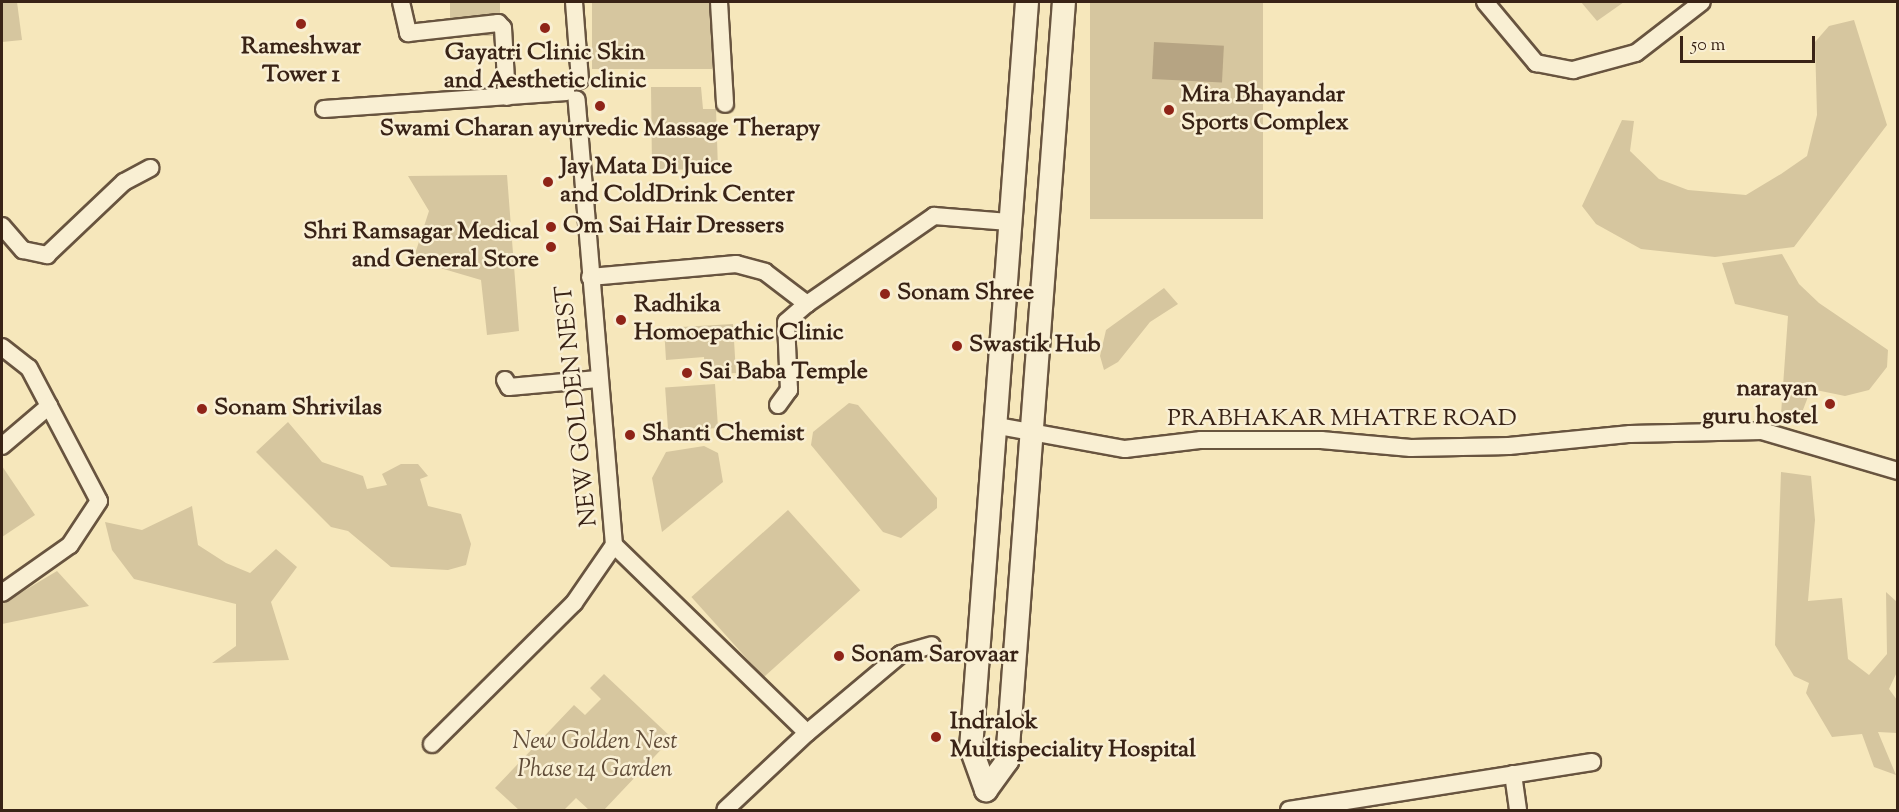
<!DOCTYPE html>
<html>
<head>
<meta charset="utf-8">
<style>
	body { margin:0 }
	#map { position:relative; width:1899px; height:812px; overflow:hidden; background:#f6e7bb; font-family:"Sorts Mill Goudy",serif }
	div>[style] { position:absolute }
	.green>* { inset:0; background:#d6c69f; transform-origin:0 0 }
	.water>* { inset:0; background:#b6a483; transform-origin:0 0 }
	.roads { filter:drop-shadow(2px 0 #68543f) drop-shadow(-2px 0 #68543f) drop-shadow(0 2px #68543f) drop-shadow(0 -2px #68543f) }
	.street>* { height:16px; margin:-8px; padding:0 8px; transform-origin:8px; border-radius:8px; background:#f9efd3 }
	.secondary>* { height:22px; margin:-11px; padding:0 11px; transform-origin:11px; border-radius:11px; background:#f9efd3 }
	.dots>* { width:16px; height:16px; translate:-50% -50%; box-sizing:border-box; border:3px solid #f9efd3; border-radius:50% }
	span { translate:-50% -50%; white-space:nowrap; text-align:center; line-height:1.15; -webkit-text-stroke:5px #f9efd3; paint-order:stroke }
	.poi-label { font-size:24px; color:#392316; font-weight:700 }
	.left { translate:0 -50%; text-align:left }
	.right { translate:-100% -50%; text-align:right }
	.street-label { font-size:24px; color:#392316 }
	.park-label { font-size:24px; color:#604c38; font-style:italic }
	.frame { position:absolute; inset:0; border:3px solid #392316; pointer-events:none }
	.scale { position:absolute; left:1680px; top:36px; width:135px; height:27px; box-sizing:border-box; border:3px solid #392316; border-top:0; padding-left:8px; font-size:18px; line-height:21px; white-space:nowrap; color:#392316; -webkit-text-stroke:4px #f9efd3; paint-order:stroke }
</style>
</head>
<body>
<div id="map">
	<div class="green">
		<div style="clip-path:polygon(2px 2px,17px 2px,22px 40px,2px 42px)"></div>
		<div style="left:450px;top:2px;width:50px;height:34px"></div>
		<div style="left:592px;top:2px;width:120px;height:67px"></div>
		<div style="left:1090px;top:2px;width:173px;height:217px"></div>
		<div style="clip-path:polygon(1581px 2px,1624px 2px,1597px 21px)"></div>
		<div style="clip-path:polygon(1854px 20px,1887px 125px,1794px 247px,1715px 257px,1641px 249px,1596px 224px,1582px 206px,1622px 120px,1634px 121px,1630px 151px,1659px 179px,1688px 190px,1746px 195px,1781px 174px,1807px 156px,1817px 115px,1815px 42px,1829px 26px)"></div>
		<div style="clip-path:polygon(651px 87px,701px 87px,703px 109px,716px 109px,718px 169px,652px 170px)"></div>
		<div style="clip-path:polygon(507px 175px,519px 331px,487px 335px,481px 280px,413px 260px,429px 211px,408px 176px)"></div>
		<div style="clip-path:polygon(1782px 254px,1799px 284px,1819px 303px,1888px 350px,1887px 367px,1869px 390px,1845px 396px,1811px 389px,1801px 415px,1781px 414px,1788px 316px,1735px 304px,1722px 263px)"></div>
		<div style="clip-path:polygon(1164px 288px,1178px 304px,1150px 322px,1118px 362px,1104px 370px,1100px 356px,1106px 330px)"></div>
		<div style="clip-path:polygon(733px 324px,736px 373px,705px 375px,704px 357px,666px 360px,664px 328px)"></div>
		<div style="left:715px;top:384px;width:44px;height:50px;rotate:86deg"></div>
		<div style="clip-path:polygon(849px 403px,858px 405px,937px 498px,937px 508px,901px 538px,883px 532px,811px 445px,813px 432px)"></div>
		<div style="clip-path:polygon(288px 422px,322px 462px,363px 476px,367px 489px,387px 485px,382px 474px,401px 464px,418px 464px,428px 476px,420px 479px,428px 506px,461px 514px,471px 544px,466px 565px,448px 570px,391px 567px,348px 531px,331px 527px,256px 452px)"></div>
		<div style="clip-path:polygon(704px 446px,718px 453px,723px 482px,662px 532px,652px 478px,666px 452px)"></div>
		<div style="clip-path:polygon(2px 466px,35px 515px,2px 537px)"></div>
		<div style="clip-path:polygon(1781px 472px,1811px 476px,1815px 520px,1808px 601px,1842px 598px,1848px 659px,1869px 675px,1887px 654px,1886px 592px,1897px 602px,1897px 672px,1889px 689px,1897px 700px,1897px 733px,1878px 732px,1896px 775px,1874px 767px,1862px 734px,1832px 737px,1806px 693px,1809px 683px,1794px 676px,1775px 645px)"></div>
		<div style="clip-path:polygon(192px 506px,198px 545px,226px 563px,250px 573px,276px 549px,297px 567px,271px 602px,289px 660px,212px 663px,236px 646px,236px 604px,134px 579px,112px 550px,105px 522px,142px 530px)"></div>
		<div style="left:788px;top:510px;width:108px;height:130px;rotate:48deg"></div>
		<div style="clip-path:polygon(57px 571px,89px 606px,2px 624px,2px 604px)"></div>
		<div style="clip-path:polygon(604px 674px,672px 738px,604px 810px,589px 810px,576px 798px,564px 810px,519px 810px,495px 788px,574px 705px,585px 715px,601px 699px,590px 688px)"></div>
	</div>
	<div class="water">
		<div style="left:1154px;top:42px;width:70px;height:37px;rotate:3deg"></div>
	</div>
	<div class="roads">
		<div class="street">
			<div style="left:401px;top:2px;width:32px;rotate:77deg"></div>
			<div style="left:408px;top:33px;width:91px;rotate:-6.3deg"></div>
			<div style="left:498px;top:23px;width:7px;rotate:45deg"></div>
			<div style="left:503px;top:28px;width:69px;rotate:86.7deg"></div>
			<div style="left:574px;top:2px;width:78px;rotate:85.6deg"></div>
			<div style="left:719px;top:2px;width:102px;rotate:86.6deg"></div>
			<div style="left:1485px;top:2px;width:80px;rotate:50.1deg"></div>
			<div style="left:1536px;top:63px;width:38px;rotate:11deg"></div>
			<div style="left:1573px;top:70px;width:65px;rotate:-15.1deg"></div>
			<div style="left:1636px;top:53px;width:83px;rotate:-37.7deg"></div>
			<div style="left:324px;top:109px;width:243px;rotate:-4deg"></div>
			<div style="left:2px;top:226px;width:32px;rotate:49deg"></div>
			<div style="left:23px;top:250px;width:25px;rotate:12deg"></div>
			<div style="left:47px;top:255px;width:106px;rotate:-43.5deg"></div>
			<div style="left:124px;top:182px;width:30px;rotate:-28deg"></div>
			<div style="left:590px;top:277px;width:147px;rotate:-5.1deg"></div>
			<div style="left:736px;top:264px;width:30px;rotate:15deg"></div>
			<div style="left:765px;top:272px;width:53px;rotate:37.3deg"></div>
			<div style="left:807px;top:304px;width:155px;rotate:-34.7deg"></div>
			<div style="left:934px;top:216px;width:75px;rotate:4.6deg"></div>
			<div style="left:2px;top:347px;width:34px;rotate:38deg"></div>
			<div style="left:29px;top:368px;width:43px;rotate:62.2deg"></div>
			<div style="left:505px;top:380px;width:8px;rotate:60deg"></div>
			<div style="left:509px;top:387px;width:89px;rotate:-5.1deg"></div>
			<div style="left:778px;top:405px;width:19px;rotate:-54deg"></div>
			<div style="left:789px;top:390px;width:68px;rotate:-92.5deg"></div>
			<div style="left:786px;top:322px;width:28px;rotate:-41deg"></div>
			<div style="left:998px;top:426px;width:129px;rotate:10.3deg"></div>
			<div style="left:1125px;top:449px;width:77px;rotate:-6.8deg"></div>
			<div style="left:1201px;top:440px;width:120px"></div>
			<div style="left:1321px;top:440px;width:90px;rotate:5.1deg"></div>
			<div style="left:1411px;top:448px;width:98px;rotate:-1.2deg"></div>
			<div style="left:1509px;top:446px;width:122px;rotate:-5.7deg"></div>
			<div style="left:1630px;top:434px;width:132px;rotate:-1.3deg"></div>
			<div style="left:1762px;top:431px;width:142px;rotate:16.4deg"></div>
			<div style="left:2px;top:446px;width:62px;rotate:-40.4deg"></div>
			<div style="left:49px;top:406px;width:107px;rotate:62.2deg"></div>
			<div style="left:99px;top:501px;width:53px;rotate:123.4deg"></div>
			<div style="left:70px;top:545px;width:83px;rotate:144.8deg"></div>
			<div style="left:614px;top:545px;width:269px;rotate:44.2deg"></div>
			<div style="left:807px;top:733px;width:112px;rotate:136.8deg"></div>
			<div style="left:807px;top:733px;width:123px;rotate:-40deg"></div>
			<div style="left:901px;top:654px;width:32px;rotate:-16deg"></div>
			<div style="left:432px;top:744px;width:200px;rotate:-44.8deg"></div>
			<div style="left:574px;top:603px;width:70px;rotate:-55.4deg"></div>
			<div style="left:614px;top:545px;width:447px;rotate:-94.8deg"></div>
			<div style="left:1513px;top:774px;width:36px;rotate:82deg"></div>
			<div style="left:1289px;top:810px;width:307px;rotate:-9deg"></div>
		</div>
		<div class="secondary">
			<div style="left:1027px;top:2px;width:748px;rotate:94.29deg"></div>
			<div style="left:971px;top:748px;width:45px;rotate:70.3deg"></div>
			<div style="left:986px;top:790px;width:36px;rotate:-54deg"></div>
			<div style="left:1007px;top:761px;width:761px;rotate:-85.71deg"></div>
		</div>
	</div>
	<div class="dots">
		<div style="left:301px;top:24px;background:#8f2418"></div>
		<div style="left:545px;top:28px;background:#8f2418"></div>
		<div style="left:600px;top:106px;background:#8f2418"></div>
		<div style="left:1169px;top:110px;background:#8f2418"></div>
		<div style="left:548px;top:182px;background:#8f2418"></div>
		<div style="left:551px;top:227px;background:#8f2418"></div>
		<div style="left:551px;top:247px;background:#8f2418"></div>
		<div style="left:885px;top:294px;background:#8f2418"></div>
		<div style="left:621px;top:320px;background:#8f2418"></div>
		<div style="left:957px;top:346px;background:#8f2418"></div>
		<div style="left:687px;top:373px;background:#8f2418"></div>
		<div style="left:1830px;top:404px;background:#8f2418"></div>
		<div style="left:202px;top:409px;background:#8f2418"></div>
		<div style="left:630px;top:435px;background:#8f2418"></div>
		<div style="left:839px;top:656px;background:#8f2418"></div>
		<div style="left:936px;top:737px;background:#8f2418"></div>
	</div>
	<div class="poi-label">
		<span style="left:301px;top:62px">Rameshwar<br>Tower 1</span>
		<span style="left:545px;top:68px">Gayatri Clinic Skin<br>and Aesthetic clinic</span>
		<span class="left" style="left:1181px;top:110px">Mira Bhayandar<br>Sports Complex</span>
		<span style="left:600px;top:130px">Swami Charan ayurvedic Massage Therapy</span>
		<span class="left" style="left:560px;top:182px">Jay Mata Di Juice<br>and ColdDrink Center</span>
		<span class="left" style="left:563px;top:227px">Om Sai Hair Dressers</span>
		<span class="right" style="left:539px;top:247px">Shri Ramsagar Medical<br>and General Store</span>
		<span class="left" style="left:897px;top:294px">Sonam Shree</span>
		<span class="left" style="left:634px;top:320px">Radhika<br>Homoepathic Clinic</span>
		<span class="left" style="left:969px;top:346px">Swastik Hub</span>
		<span class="left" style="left:699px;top:373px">Sai Baba Temple</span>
		<span class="right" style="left:1818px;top:404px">narayan<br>guru hostel</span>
		<span class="left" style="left:214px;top:409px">Sonam Shrivilas</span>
		<span class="left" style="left:642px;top:435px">Shanti Chemist</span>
		<span class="left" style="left:851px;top:656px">Sonam Sarovaar</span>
		<span class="left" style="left:950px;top:737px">Indralok<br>Multispeciality Hospital</span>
	</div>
	<div class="street-label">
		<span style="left:578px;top:406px;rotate:-96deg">NEW GOLDEN NEST</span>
		<span style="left:1342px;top:420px">PRABHAKAR MHATRE ROAD</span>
	</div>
	<div class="park-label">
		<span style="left:595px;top:757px">New Golden Nest<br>Phase 14 Garden</span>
	</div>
	<div class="frame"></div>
	<div class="scale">50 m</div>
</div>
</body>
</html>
